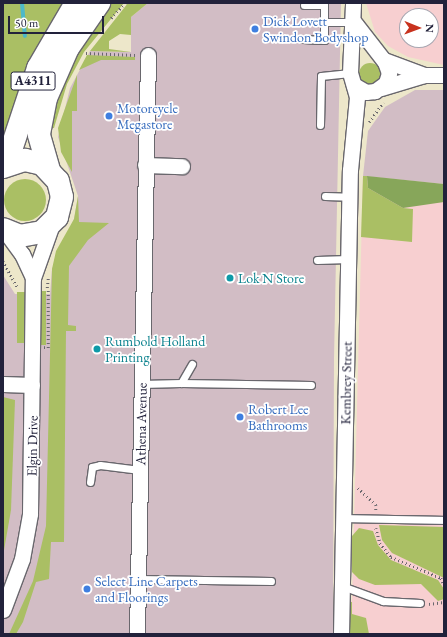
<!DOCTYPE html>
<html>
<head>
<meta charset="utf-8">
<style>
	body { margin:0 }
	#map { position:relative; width:447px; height:637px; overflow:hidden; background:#ede7ca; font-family:"EB Garamond",serif }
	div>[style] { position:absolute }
	.built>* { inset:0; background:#f7cfd0 }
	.industrial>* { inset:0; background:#d2bdc5 }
	.green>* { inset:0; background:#aabf64; transform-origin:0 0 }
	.round { border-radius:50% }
	.forest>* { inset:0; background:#87a65a }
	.stream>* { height:4px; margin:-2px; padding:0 2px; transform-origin:2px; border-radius:2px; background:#4db9c9 }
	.path>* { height:2.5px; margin-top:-1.25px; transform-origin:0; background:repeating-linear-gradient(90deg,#69676d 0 1px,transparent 0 4px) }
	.roads { filter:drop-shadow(1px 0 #69676d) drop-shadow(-1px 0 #69676d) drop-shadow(0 1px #69676d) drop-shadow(0 -1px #69676d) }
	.lane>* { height:7px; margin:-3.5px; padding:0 3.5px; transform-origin:3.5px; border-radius:3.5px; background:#fff }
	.street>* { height:15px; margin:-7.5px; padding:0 7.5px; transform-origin:7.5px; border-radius:7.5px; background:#fff }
	.primary>* { height:22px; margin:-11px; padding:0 11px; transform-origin:11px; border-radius:11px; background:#fff }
	.dots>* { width:11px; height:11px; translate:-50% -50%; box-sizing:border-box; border:2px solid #fff; border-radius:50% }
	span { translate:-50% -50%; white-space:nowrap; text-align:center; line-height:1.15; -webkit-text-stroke:3.5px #fff; paint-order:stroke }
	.shield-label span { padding:1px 3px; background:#fff; border:1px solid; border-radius:3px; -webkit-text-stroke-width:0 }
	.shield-label { font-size:13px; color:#22223b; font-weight:700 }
	.shop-label { font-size:14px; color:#366cbe }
	.left { translate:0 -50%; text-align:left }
	.culture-label { font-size:14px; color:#0d838f }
	.street-label { font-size:14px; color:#22223b }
	.frame { position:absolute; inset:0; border:4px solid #22223b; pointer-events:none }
	.north { position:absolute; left:399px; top:8px; width:40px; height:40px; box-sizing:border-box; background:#fff; border:1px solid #a7a7b1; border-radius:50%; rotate:91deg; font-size:11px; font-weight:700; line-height:16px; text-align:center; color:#22223b }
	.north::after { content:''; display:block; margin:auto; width:14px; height:18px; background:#c8321e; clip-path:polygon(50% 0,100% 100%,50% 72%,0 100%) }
	.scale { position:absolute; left:8px; top:16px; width:96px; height:18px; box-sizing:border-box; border:2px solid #22223b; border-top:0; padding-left:5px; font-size:12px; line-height:14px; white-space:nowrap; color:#22223b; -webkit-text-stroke:3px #fff; paint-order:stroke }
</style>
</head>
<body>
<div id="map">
	<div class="built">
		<div style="clip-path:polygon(evenodd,366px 3px,444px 3px,444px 65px,408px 57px,388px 46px,375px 32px,366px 3px,407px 16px,431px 16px,431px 40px,407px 40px,407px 16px)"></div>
		<div style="clip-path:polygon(363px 176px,444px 184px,444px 634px,348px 634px,348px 602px,352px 601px)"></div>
	</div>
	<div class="industrial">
		<div style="clip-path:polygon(148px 3px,341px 3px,334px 359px,333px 634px,3px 634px,3px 275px,15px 294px,50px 294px,52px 269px,74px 219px,78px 196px,58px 137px,70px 88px,90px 51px,131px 52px,131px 17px)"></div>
		<div style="clip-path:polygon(415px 90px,444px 90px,444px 184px,363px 176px,368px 131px,385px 107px)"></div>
	</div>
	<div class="green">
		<div style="clip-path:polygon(3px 3px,66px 3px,51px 22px,21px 87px,3px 140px)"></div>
		<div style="clip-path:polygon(109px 3px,124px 3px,84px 52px,67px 84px,54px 128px,51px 128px,52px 107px,71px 58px)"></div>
		<div style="clip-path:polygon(128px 3px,148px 3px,131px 17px,131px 35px,120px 34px,109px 41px,109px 49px,131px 52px,90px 51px)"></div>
		<div style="clip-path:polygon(87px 55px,135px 57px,135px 60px,101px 60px,79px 70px)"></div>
		<div class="round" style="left:359px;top:63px;width:22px;height:22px"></div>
		<div style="clip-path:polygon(77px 75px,77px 111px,72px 111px,72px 172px,61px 152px,58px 128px)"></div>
		<div style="clip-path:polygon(363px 176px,367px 176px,368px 188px,403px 208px,413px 209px,412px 242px,361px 237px)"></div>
		<div class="round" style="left:4px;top:179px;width:42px;height:42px"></div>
		<div style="clip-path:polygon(78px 196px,79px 222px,109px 223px,88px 240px,69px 266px,68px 325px,76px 326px,76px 331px,66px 331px,64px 542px,51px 542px,49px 579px,36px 582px,23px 622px,16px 634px,9px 634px,33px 581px,46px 526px,52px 269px,56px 251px,74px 219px)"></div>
		<div style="clip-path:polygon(41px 291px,46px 291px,46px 345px,40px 345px)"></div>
		<div style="left:25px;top:292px;width:51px;height:8px;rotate:90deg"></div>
		<div style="clip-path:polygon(3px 397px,15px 400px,11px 510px,3px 556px)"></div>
		<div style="clip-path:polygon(379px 525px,444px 527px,444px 578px,392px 553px,382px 540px)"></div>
		<div style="clip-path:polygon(359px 528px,373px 531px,378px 545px,391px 560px,438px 580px,444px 589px,444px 599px,438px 601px,421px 584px,375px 585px,359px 579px,352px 572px,352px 536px)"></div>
		<div style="clip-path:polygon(348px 602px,352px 602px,352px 614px,366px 618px,369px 634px,348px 634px)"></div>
	</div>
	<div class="forest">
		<div style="clip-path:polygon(367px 176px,444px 184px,444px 202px,403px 208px,368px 188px)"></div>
	</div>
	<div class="stream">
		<div style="left:22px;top:3px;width:33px;rotate:85deg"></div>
	</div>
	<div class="path">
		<div style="left:111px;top:18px;width:21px;rotate:-47deg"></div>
		<div style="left:86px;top:53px;width:49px;rotate:2.3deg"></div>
		<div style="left:369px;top:122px;width:24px;rotate:-54deg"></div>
		<div style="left:443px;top:178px;width:1px"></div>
		<div style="left:3px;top:261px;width:31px;rotate:61deg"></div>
		<div style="left:47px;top:288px;width:10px;rotate:-84deg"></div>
		<div style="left:44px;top:347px;width:4px;rotate:14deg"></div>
		<div style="left:48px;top:348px;width:58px;rotate:-90deg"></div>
		<div style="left:358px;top:488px;width:25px;rotate:43deg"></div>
		<div style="left:376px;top:505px;width:6px;rotate:90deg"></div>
		<div style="left:376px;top:528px;width:16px;rotate:75deg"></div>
		<div style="left:380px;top:543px;width:18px;rotate:52deg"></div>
		<div style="left:391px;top:557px;width:54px;rotate:22.8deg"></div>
		<div style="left:441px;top:578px;width:7px;rotate:63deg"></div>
		<div style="left:429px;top:604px;width:15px;rotate:-8deg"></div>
	</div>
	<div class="roads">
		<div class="lane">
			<div style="left:324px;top:22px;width:30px"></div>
			<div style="left:303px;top:39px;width:21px;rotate:3deg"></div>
			<div style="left:324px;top:40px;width:35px;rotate:-90deg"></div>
			<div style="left:324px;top:5px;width:20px;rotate:180deg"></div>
			<div style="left:320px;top:125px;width:49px;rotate:-88.8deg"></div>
			<div style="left:321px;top:76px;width:29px;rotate:-6deg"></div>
			<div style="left:325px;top:196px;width:24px;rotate:2deg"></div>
			<div style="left:317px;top:260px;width:31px;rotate:-2deg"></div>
			<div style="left:181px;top:383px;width:130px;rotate:0.9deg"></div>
			<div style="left:141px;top:384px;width:40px;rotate:-1.4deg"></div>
			<div style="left:181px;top:383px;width:22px;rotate:-60deg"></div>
			<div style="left:90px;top:482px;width:15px;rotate:-82deg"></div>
			<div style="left:92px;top:467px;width:8px;rotate:-14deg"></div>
			<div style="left:100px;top:465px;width:40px;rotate:7.1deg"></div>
			<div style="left:344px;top:518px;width:100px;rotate:1.1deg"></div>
			<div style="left:138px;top:579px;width:133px;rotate:0.9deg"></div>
			<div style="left:342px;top:586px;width:44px;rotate:20.1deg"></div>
			<div style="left:383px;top:601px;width:37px;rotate:3deg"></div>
		</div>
		<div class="street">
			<div style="left:354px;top:22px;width:51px;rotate:52.2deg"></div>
			<div style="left:385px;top:62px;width:12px;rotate:70deg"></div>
			<div style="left:389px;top:73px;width:10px;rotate:107deg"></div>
			<div style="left:386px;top:83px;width:14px;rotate:144deg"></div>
			<div style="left:375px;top:91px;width:9px;rotate:174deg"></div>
			<div style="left:366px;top:92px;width:14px;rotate:-150deg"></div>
			<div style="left:384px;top:60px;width:43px;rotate:20.6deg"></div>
			<div style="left:381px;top:88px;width:45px;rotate:-16.8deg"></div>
			<div style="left:424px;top:75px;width:20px"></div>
			<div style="left:145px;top:165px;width:37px;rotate:2deg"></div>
			<div style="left:5px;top:231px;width:29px;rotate:54deg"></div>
			<div style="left:22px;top:254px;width:26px;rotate:65deg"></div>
			<div style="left:3px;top:384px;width:29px;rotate:2deg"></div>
			<div style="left:3px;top:610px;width:54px;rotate:-69.6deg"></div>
			<div style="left:22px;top:559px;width:46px;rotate:-79.9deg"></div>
			<div style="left:30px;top:514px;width:236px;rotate:-89.3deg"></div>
			<div style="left:33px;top:278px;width:57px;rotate:-70.6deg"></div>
			<div style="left:137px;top:634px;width:579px;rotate:-88.91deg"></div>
			<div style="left:341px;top:634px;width:464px;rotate:-88.9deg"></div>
			<div style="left:350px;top:170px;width:73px;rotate:-84.5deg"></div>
			<div style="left:357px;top:97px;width:25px;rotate:-106deg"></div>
			<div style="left:350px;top:73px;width:70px;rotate:-87.5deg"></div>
		</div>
		<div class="primary">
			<div style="left:6px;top:165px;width:102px;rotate:-71.7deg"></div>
			<div style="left:38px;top:68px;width:75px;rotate:-59.7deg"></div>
			<div style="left:3px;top:167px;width:23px;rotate:-18deg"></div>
			<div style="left:25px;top:160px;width:17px;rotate:13deg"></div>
			<div style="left:42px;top:164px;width:23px;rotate:47deg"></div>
			<div style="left:58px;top:181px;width:16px;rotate:76deg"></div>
			<div style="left:62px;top:197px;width:21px;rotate:104deg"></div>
			<div style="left:57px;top:217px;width:21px;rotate:135deg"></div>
			<div style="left:42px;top:232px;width:22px;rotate:170deg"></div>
			<div style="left:20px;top:236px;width:18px;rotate:-158deg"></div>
			<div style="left:49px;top:170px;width:37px;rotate:-106deg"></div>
			<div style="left:39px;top:134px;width:37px;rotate:-79deg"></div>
			<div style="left:46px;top:98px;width:55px;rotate:-66.3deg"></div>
			<div style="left:68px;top:48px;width:55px;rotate:-55.4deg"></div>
		</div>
	</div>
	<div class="dots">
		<div style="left:255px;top:29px;background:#3f7fe0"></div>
		<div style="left:109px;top:116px;background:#3f7fe0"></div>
		<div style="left:230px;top:278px;background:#0f9aa8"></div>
		<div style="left:97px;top:349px;background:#0f9aa8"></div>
		<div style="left:240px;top:417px;background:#3f7fe0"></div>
		<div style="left:87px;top:589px;background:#3f7fe0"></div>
	</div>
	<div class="shield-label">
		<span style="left:33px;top:81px">A4311</span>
	</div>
	<div class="shop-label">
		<span class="left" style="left:263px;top:29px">Dick Lovett<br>Swindon Bodyshop</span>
		<span class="left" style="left:117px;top:116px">Motorcycle<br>Megastore</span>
		<span class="left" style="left:248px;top:417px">Robert Lee<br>Bathrooms</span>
		<span class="left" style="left:95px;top:589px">Select Line Carpets<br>and Floorings</span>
	</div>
	<div class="culture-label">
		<span class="left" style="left:238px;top:278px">Lok N Store</span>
		<span class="left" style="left:105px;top:349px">Rumbold Holland<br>Printing</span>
	</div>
	<div class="street-label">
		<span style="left:346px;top:383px;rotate:-89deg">Kembrey Street</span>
		<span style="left:141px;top:424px;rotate:-89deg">Athena Avenue</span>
		<span style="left:32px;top:446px;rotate:-89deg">Elgin Drive</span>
	</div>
	<div class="frame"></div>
	<div class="north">N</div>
	<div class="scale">50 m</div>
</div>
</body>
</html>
